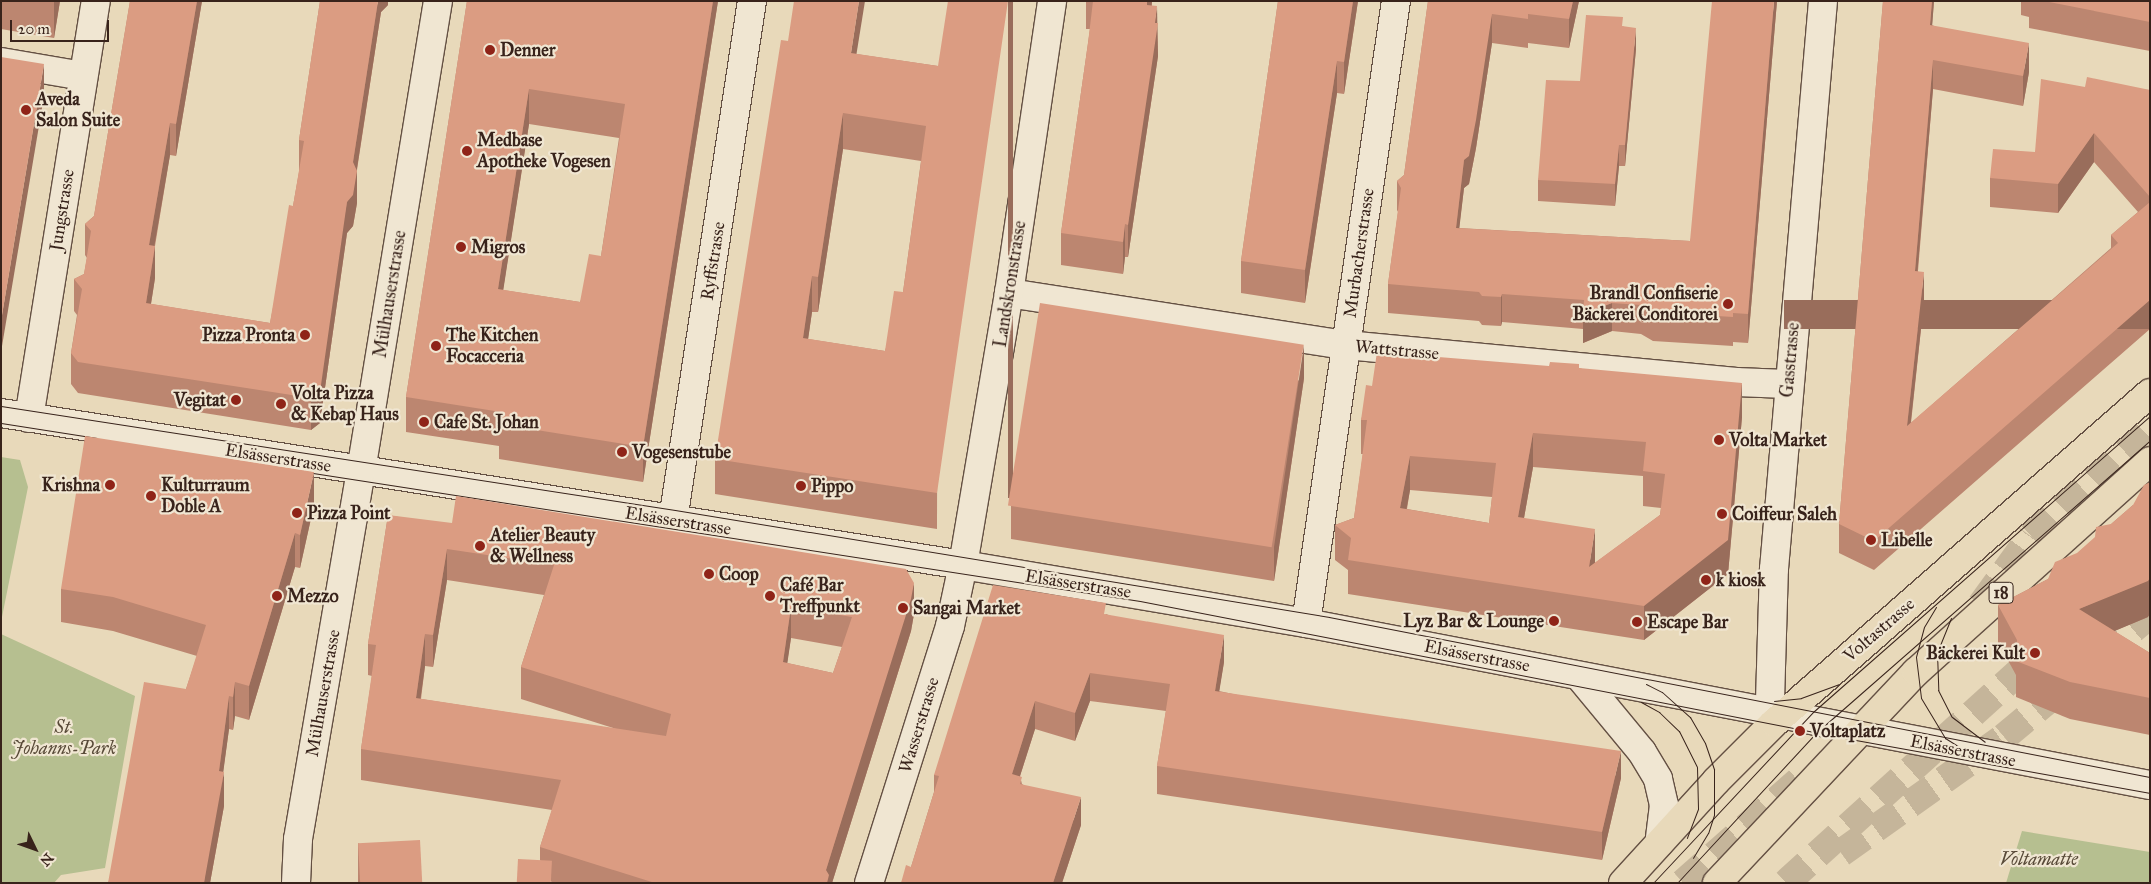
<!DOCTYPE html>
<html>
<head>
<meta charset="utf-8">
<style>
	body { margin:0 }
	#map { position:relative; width:2151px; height:884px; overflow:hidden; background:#e8d9ba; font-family:"IM FELL Great Primer",serif }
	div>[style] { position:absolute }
	.green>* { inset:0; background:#b6bf90 }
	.highway-tunnel>* { height:28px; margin-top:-14px; transform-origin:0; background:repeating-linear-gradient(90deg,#c5b59a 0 28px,transparent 0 42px) }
	.roads { filter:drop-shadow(1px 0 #645043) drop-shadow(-1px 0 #645043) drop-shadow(0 1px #645043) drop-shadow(0 -1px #645043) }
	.street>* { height:28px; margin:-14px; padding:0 14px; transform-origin:14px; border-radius:14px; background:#f0e6d2 }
	.secondary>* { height:28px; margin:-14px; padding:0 14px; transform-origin:14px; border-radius:14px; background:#f0e6d2 }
	.primary>* { height:28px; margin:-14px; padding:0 14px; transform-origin:14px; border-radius:14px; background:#e8d9ba }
	.tram>* { height:1px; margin:-0.5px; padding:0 0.5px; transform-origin:0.5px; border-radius:0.5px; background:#38231b }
	.wall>* { inset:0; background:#bc8670 }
	.shaded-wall>* { inset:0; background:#996d5b; transform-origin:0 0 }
	.building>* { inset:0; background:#db9c82; transform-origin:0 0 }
	.dots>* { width:14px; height:14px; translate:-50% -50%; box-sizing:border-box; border:2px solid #f0e6d2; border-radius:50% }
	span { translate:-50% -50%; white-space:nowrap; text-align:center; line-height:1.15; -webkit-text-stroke:4.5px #f0e6d2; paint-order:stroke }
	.shield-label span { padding:1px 4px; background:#f0e6d2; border:1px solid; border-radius:4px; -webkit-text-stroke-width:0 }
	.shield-label { font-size:16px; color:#38231b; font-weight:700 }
	.poi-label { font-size:18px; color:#38231b; font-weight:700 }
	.left { translate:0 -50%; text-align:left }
	.right { translate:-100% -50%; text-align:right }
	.street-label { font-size:18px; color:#38231b }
	.park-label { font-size:18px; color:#584a38; font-style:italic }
	.frame { position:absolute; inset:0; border:2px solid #38231b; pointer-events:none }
	.north { position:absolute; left:10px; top:824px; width:50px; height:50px; -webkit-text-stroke:4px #f0e6d2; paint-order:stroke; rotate:132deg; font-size:14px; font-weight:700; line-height:20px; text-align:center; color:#38231b }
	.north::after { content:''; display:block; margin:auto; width:18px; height:22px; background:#38231b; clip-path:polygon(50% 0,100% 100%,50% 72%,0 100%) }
	.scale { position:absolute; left:10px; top:20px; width:99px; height:22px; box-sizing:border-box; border:2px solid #38231b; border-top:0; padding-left:6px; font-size:15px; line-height:18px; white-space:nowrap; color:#38231b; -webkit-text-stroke:4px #f0e6d2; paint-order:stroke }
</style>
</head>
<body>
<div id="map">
	<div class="green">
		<div style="clip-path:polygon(1px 457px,20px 460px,28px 487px,1px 622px)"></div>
		<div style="clip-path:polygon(1px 634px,135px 696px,105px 868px,61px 875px,54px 883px,1px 883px)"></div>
		<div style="clip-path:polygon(2022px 831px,2150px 852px,2150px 883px,2006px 883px)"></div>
	</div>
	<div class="highway-tunnel">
		<div style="left:1981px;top:605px;width:85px;rotate:-54.1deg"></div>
		<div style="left:2031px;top:536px;width:164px;rotate:-43.5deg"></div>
		<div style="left:1841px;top:853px;width:200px;rotate:-35.4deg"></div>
		<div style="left:2004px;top:737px;width:190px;rotate:-39.9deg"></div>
		<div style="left:1683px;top:883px;width:162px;rotate:-41.5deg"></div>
		<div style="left:1786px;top:883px;width:348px;rotate:-42.2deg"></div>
	</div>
	<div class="roads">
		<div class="street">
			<div style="left:1px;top:62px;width:83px;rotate:9.7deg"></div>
			<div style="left:1009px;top:293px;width:341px;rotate:8.8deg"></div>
			<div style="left:1346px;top:345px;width:392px;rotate:5.4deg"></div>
			<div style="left:1736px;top:382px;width:51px;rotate:2.2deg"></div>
			<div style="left:29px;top:418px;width:422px;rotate:-80.9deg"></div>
			<div style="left:673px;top:520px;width:525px;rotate:-81.35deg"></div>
			<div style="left:1306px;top:623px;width:628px;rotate:-81.77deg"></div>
			<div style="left:1782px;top:716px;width:19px;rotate:-129deg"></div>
			<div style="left:1770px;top:701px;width:132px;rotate:-88.3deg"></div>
			<div style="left:1774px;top:569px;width:570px;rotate:-85.07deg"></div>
			<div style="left:296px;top:883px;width:44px;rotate:-87.4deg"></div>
			<div style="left:298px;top:839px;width:373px;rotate:-80.3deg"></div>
			<div style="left:869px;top:883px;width:269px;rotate:-72.5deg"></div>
			<div style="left:950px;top:626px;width:62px;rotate:-78deg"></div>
			<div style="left:963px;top:565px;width:276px;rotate:-80.4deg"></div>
			<div style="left:1009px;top:293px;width:295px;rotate:-81.6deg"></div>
		</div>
		<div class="secondary">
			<div style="left:1px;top:413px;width:974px;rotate:8.98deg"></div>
			<div style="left:963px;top:565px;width:348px;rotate:9.6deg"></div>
			<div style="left:1306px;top:623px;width:859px;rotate:10.87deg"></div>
			<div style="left:361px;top:471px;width:476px;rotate:-80.7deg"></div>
			<div style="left:1580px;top:677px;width:97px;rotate:50.4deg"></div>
			<div style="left:1642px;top:752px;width:31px;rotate:59deg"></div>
			<div style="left:1658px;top:779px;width:27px;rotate:77deg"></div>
			<div style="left:1664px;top:805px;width:38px;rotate:97deg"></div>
		</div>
		<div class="primary">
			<div style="left:1623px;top:883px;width:138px;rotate:-47.6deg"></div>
			<div style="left:1716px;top:781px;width:82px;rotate:-45deg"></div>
			<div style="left:1774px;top:723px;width:500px;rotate:-41.27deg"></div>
			<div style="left:1717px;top:883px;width:290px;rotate:-46.7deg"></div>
			<div style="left:1916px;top:672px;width:315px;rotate:-42deg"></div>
		</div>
	</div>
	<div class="tram">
		<div style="left:1px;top:406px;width:682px;rotate:8.77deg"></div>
		<div style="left:675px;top:510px;width:663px;rotate:9.29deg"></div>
		<div style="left:1329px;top:617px;width:836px;rotate:11.03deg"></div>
		<div style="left:1px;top:423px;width:97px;rotate:8.9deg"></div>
		<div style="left:300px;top:471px;width:850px;rotate:8.8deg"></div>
		<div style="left:1140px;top:601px;width:723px;rotate:11deg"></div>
		<div style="left:1850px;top:739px;width:305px;rotate:10.2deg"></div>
		<div style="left:1936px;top:607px;width:23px;rotate:121deg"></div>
		<div style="left:1924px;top:627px;width:31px;rotate:105deg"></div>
		<div style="left:1916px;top:657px;width:41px;rotate:83deg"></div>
		<div style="left:1921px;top:698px;width:47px;rotate:59deg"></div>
		<div style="left:1945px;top:738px;width:39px;rotate:32deg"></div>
		<div style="left:1951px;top:618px;width:37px;rotate:112deg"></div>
		<div style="left:1937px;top:652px;width:38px;rotate:88deg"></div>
		<div style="left:1938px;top:690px;width:30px;rotate:63deg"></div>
		<div style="left:1952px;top:717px;width:41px;rotate:37.1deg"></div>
		<div style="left:1646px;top:684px;width:18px;rotate:27deg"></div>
		<div style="left:1662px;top:692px;width:38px;rotate:42deg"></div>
		<div style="left:1690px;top:717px;width:30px;rotate:60deg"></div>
		<div style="left:1705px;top:743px;width:28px;rotate:71deg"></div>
		<div style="left:1714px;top:769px;width:46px;rotate:90deg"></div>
		<div style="left:1714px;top:815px;width:19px;rotate:108deg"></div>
		<div style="left:1708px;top:833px;width:29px;rotate:121deg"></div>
		<div style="left:1774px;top:701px;width:27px;rotate:-6deg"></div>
		<div style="left:1801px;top:698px;width:40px;rotate:-20.2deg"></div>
		<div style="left:1641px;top:702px;width:21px;rotate:29deg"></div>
		<div style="left:1659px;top:712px;width:28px;rotate:44deg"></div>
		<div style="left:1679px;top:731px;width:40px;rotate:63.4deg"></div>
		<div style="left:1697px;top:767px;width:42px;rotate:88.6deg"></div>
		<div style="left:1698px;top:809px;width:31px;rotate:111deg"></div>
		<div style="left:1653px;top:883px;width:234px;rotate:-46.9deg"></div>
		<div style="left:1813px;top:712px;width:449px;rotate:-41.3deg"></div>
		<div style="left:1677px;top:883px;width:206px;rotate:-47.2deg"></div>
		<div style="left:1817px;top:732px;width:443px;rotate:-41.2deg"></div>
	</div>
	<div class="wall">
		<div style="clip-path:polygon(1px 1px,60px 1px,54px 38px,1px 29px)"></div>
		<div style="clip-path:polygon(130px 1px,202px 1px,176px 156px,170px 155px,155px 246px,155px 278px,151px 304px,270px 323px,293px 206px,299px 172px,299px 140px,320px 1px,388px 5px,381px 12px,379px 25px,357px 170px,357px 203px,353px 226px,347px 233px,320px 423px,311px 430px,78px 393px,71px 384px,71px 353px,77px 315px,74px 311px,74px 279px,84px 274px,87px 258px,85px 255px,85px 224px,94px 216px)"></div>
		<div style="clip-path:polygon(evenodd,467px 1px,718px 1px,643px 482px,499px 459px,499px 446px,406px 432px,406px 397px,467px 1px,529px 124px,619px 138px,601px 256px,580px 302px,503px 290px,529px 124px)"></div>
		<div style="clip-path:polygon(1086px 1px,1152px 1px,1152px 6px,1157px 23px,1158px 56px,1128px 257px,1125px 257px,1123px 274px,1061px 265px,1061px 233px,1090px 29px,1086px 29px)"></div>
		<div style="clip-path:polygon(1277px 1px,1358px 1px,1344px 94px,1337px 93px,1305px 303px,1241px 293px,1241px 261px,1278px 1px)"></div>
		<div style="clip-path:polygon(1428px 1px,1579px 1px,1569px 48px,1528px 43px,1528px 48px,1492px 43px,1476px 148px,1469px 184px,1464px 188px,1459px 228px,1690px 241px,1777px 1px,1748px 343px,1733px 342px,1733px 346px,1653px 341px,1641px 334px,1612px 331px,1583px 343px,1583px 329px,1502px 322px,1501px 326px,1482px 325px,1479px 321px,1388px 313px,1388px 284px,1398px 212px,1397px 210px,1397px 181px,1404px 175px)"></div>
		<div style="clip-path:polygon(1883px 1px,1934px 1px,1932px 25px,2029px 72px,2023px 106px,1933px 89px,1918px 271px,1924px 301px,1911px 423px,2111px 248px,2111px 235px,2138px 212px,2094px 162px,2058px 213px,1990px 207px,1990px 178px,2035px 152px,2085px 87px,2150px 90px,2150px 329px,1874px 570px,1839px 553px,1839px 524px)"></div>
		<div style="clip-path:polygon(2021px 1px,2150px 1px,2150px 51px,2029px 28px,2029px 17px,2021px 15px)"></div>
		<div style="clip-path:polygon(1623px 26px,1636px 49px,1625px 166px,1619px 166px,1615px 206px,1538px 201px,1538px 180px,1580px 81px)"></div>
		<div style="clip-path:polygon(evenodd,856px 54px,938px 66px,937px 529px,715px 494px,715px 459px,856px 54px,843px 149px,921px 161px,903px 292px,885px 351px,808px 339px,812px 312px,818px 312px,843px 149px)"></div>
		<div style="clip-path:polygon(evenodd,1549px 366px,1579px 368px,1742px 417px,1728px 574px,1644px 640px,1348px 594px,1348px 570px,1335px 560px,1335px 525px,1354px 518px,1363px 454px,1361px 454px,1361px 420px,1372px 386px,1549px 366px,1533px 467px,1643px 476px,1643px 506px,1661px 508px,1660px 515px,1595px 563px,1524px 518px,1533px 467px,1549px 366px,1410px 490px,1492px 497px,1489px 523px,1407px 509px,1410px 490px)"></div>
		<div style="clip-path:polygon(1304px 378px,1274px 581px,1011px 539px,1011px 506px)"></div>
		<div style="clip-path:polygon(314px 505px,300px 568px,295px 567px,249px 720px,235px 716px,233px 730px,229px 729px,223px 772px,224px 806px,210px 883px,108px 883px,186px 689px,197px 656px,113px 631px,61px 622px,61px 589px)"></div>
		<div style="clip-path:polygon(2133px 505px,2148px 617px,2114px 631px,2150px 653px,2150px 735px,2070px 719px,2016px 697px,2016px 675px,1998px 642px,1998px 605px,2048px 579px)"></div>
		<div style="clip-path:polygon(evenodd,388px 515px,914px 614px,911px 631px,832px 883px,555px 883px,552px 882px,552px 883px,540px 860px,540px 847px,552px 810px,361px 780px,361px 749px,372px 676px,368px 675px,368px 644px,388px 515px,447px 580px,544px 595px,521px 667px,521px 699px,616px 729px,421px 699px,425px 666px,433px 667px,447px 580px,388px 515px,791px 638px,842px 647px,833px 673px,787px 663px,791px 638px)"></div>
		<div style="clip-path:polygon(1106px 614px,1224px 662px,1219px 691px,1621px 778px,1602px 860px,1157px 794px,1157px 766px,1166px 711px,1090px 701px,1075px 741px,1035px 729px,1020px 776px,1022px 784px,1081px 825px,1062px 883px,901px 883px,911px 867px,934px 792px,934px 775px)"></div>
		<div style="clip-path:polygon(358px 843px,422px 883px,358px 883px)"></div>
	</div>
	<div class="shaded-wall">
		<div style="clip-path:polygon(54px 1px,60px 1px,54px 38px)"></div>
		<div style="clip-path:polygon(197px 1px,202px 1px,176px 156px,176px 124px)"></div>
		<div style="clip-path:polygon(378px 1px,388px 1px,388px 5px,381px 12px,353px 194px,353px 162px)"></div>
		<div style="clip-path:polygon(713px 1px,718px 1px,643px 482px,643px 447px)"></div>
		<div style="clip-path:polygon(859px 1px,865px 1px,851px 88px,851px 53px)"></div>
		<div style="left:1008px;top:1px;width:5px;height:497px"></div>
		<div style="clip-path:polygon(1147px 1px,1152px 1px,1147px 37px)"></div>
		<div style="clip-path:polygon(1353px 1px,1358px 1px,1344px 94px,1344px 62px)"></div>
		<div style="clip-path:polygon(1573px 1px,1579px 1px,1569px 48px,1569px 19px)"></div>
		<div style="clip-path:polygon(1774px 1px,1777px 1px,1748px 343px,1748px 314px)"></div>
		<div style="clip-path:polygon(1932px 1px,1934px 1px,1930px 54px,1930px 25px)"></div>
		<div style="clip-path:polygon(1157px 6px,1158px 56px,1128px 257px,1128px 225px)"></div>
		<div style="clip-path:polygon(1492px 14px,1492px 43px,1476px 148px,1469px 184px,1464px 188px,1456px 257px,1456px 228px,1464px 160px)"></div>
		<div style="clip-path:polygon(1636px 28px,1636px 49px,1625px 166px,1625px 145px)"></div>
		<div style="clip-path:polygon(2029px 43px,2029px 72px,2023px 106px,2023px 76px)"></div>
		<div style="clip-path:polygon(1933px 60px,1933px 89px,1915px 300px,1915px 271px)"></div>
		<div style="clip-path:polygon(1337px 61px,1337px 93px,1305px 303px,1305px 270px)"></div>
		<div style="clip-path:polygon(44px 64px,44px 96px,1px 352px,1px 321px)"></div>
		<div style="clip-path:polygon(529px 89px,529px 124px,498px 324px,498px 289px)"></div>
		<div style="clip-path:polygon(843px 113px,843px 149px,818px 312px,818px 277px)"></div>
		<div style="clip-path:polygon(170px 123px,170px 155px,149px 277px,149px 245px)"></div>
		<div style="clip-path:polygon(2094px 133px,2094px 162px,2058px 213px,2058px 184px)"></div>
		<div style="clip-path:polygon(1619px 145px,1619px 166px,1615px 206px,1615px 184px)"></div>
		<div style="clip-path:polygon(357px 171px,357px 203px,353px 226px,347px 233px,320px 423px,311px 430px,311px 398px,347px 202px)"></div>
		<div style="clip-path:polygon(1125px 224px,1125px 257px,1123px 274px,1123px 242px)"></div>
		<div style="clip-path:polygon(155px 246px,155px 278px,146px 335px,146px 303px)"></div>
		<div style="clip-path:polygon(1924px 272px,1924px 301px,1907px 456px,1907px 426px)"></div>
		<div style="clip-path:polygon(812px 276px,812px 312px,803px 374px,803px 338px)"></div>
		<div style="clip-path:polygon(1502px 294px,1502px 322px,1501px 326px,1501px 297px)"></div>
		<div style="left:2150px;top:300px;width:29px;height:366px;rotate:90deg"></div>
		<div style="clip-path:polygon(1612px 303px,1612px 331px,1583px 343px,1583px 314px)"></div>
		<div style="clip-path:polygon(1304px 345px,1304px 378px,1274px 581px,1274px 547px)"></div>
		<div style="clip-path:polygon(1742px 383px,1742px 417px,1728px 574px,1644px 640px,1644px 606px)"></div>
		<div style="clip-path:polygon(1533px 433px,1533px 467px,1518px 552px,1518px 517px)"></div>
		<div style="clip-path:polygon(1410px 456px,1410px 490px,1400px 543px,1400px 508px)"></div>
		<div style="clip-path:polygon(314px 472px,314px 505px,300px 568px,300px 535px)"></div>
		<div style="clip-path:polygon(1595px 529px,1595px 564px,1589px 567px)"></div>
		<div style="clip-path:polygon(295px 533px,295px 567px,249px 720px,249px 686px)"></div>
		<div style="clip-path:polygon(447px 549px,447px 580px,433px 667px,433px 635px)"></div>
		<div style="clip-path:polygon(2150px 578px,2150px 614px,2148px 617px,2079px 646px,2079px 609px)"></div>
		<div style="clip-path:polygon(914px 583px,914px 614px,911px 631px,832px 883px,826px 883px,826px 870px)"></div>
		<div style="clip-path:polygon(791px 607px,791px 638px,783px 693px,783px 662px)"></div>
		<div style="clip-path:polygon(425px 634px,425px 666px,416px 730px,416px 698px)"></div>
		<div style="clip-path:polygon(1224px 635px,1224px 662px,1215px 718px,1215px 691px)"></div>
		<div style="clip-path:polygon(1090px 673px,1090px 701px,1075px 741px,1075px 713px)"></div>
		<div style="clip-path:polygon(235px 682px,235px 716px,233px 730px,233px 697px)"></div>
		<div style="clip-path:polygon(229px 696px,229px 729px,221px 789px,224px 772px,224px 806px,210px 883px,204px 883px)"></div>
		<div style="clip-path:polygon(1035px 701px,1035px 729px,1012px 801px,1012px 774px)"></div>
		<div style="clip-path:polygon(1621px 751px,1621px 778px,1602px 860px,1602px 832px)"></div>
		<div style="clip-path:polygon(1081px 797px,1081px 825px,1062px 883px,1053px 883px)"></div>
	</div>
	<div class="building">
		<div style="clip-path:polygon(130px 1px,197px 1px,176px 124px,170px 123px,149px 245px,155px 246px,146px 303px,270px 323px,289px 205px,293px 206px,304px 141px,299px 140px,320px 1px,378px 1px,353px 162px,357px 171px,353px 195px,347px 202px,320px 392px,311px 398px,78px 362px,71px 353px,82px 289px,74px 279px,84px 274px,91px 231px,85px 224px,94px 216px)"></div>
		<div style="clip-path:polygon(evenodd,467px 1px,713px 1px,643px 447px,499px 424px,501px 412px,406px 397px,467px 1px,529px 89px,625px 104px,601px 256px,589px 254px,580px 302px,498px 289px,529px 89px)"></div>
		<div style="clip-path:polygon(evenodd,794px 1px,859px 1px,851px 53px,938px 66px,948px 1px,1008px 1px,937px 493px,715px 459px,781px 40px,788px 41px,794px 1px,843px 113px,926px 126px,903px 292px,894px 291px,885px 351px,803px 338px,812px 276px,818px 277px,843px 113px)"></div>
		<div style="clip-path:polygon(1093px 1px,1147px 1px,1147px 5px,1157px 6px,1155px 23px,1158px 23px,1128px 225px,1125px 224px,1123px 242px,1061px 233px,1088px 43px)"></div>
		<div style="clip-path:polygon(1278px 1px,1353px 1px,1344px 62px,1337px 61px,1305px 270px,1241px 261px)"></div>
		<div style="clip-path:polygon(1428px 1px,1573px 1px,1569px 19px,1528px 14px,1528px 19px,1492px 14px,1476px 120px,1469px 156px,1464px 160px,1456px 228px,1690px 241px,1712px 1px,1774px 1px,1748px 314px,1733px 313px,1733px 317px,1653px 312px,1641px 305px,1612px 303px,1583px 314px,1584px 300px,1502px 294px,1501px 297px,1482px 296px,1479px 292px,1388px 284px,1401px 188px,1397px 181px,1404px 175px)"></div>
		<div style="clip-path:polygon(1883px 1px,1932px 1px,1930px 25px,2029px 43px,2023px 76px,1933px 60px,1915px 271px,1924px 272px,1907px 426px,2118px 243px,2111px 235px,2150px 202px,2150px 300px,1874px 541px,1839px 524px)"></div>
		<div style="clip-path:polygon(2044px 1px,2150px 1px,2150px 22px)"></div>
		<div style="clip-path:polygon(1586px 15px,1623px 17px,1622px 26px,1636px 28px,1625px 145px,1619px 145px,1615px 184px,1538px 180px,1546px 80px,1580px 81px)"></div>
		<div style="clip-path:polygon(1px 57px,44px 64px,1px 321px)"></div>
		<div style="clip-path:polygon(2087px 77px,2150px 90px,2150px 197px,2094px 133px,2058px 184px,1990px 178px,1993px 149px,2035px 152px,2041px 79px,2085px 87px)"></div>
		<div style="left:1040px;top:303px;width:267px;height:205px;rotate:9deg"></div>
		<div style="clip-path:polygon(evenodd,1377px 352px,1549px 366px,1550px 362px,1579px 364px,1579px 368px,1742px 383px,1728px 540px,1644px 606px,1348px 560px,1351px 538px,1335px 525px,1354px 518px,1367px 420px,1361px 420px,1366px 385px,1372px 386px,1377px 352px,1533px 433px,1646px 442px,1643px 471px,1665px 474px,1660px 515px,1589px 567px,1595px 529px,1518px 517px,1533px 433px,1377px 352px,1410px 456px,1496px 463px,1489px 523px,1400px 508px,1410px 456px)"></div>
		<div style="clip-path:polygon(85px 436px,314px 472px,300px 535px,295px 533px,249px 686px,235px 682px,233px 697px,229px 696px,219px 771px,224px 772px,204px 883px,108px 883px,144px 682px,186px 689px,206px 625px,113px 597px,61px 589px)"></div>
		<div style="clip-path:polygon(2150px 482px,2150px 578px,2148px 581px,2079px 609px,2150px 653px,2150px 698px,2070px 682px,2016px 661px,2017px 640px,1998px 605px,2048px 579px,2055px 562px,2077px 553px,2095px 537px,2096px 527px,2111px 524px,2133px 505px,2144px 485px)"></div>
		<div style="clip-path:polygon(evenodd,456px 496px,906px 569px,914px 583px,911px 599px,826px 870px,829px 875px,827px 883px,655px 883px,540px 847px,561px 780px,361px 749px,376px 645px,368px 644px,388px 515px,452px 523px,456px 496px,447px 549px,554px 565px,521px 667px,671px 714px,666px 736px,416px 698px,425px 634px,433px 635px,447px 549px,456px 496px,791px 607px,852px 617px,833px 673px,783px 662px,791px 607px)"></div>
		<div style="clip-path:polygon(993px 585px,1106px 603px,1104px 614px,1224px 635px,1215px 691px,1621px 751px,1602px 832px,1157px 766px,1170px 684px,1090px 673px,1075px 713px,1035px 701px,1012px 774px,1022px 777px,1020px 784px,1081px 797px,1053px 883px,901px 883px,906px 865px,911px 867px,939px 776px,934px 775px)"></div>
		<div style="left:420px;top:840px;width:43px;height:62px;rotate:87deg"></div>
		<div style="left:518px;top:859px;width:34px;height:24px;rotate:3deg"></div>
	</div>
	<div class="dots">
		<div style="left:490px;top:50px;background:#8f2418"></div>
		<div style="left:26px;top:110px;background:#8f2418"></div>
		<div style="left:467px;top:151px;background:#8f2418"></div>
		<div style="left:461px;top:247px;background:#8f2418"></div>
		<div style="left:1728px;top:304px;background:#8f2418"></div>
		<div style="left:305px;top:335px;background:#8f2418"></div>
		<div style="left:436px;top:346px;background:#8f2418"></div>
		<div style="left:236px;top:400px;background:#8f2418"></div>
		<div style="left:281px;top:404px;background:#8f2418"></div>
		<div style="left:424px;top:422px;background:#8f2418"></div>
		<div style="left:1719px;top:440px;background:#8f2418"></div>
		<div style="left:622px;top:452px;background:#8f2418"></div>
		<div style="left:110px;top:485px;background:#8f2418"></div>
		<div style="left:801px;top:486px;background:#8f2418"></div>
		<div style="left:151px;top:496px;background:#8f2418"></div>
		<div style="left:297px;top:513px;background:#8f2418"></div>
		<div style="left:1722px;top:514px;background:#8f2418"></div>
		<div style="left:1871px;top:540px;background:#8f2418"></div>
		<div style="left:480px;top:546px;background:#8f2418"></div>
		<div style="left:709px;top:574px;background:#8f2418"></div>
		<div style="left:1706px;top:580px;background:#8f2418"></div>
		<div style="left:277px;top:596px;background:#8f2418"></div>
		<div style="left:770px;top:596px;background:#8f2418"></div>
		<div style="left:903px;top:608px;background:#8f2418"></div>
		<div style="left:1554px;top:621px;background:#8f2418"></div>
		<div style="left:1637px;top:622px;background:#8f2418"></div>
		<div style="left:2035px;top:653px;background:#8f2418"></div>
		<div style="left:1800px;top:731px;background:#8f2418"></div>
	</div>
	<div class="shield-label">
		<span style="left:2001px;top:593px">18</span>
	</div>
	<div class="poi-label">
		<span class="left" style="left:500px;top:50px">Denner</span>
		<span class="left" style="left:36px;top:110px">Aveda<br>Salon Suite</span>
		<span class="left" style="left:477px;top:151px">Medbase<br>Apotheke Vogesen</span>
		<span class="left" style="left:471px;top:247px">Migros</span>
		<span class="right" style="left:1718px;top:304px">Brandl Confiserie<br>Bäckerei Conditorei</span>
		<span class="right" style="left:295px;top:335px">Pizza Pronta</span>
		<span class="left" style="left:446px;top:346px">The Kitchen<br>Focacceria</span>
		<span class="left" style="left:291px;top:404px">Volta Pizza<br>&amp; Kebap Haus</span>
		<span class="right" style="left:226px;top:400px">Vegitat</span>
		<span class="left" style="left:434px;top:422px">Cafe St. Johan</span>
		<span class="left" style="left:1729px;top:440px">Volta Market</span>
		<span class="left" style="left:632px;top:452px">Vogesenstube</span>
		<span class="right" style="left:100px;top:485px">Krishna</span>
		<span class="left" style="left:161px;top:496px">Kulturraum<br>Doble A</span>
		<span class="left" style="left:811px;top:486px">Pippo</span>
		<span class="left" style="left:307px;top:513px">Pizza Point</span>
		<span class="left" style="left:1732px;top:514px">Coiffeur Saleh</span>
		<span class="left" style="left:490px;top:546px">Atelier Beauty<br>&amp; Wellness</span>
		<span class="left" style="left:1881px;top:540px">Libelle</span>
		<span class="left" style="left:719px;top:574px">Coop</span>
		<span class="left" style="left:1716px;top:580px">k kiosk</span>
		<span class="left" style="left:780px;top:596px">Café Bar<br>Treffpunkt</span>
		<span class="left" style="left:287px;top:596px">Mezzo</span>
		<span class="left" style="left:913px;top:608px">Sangai Market</span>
		<span class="right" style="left:1544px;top:621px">Lyz Bar &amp; Lounge</span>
		<span class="left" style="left:1647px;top:622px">Escape Bar</span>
		<span class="right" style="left:2025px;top:653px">Bäckerei Kult</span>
		<span class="left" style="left:1810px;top:731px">Voltaplatz</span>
	</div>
	<div class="street-label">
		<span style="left:62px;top:210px;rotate:-81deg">Jungstrasse</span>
		<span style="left:1359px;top:253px;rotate:-82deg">Murbacherstrasse</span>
		<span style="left:713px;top:261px;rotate:-81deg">Ryffstrasse</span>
		<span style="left:1010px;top:284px;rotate:-81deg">Landskronstrasse</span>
		<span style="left:390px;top:294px;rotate:-81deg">Mülhauserstrasse</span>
		<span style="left:1397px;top:350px;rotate:5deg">Wattstrasse</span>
		<span style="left:1790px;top:360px;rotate:-85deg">Gasstrasse</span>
		<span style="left:278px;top:458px;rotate:9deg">Elsässerstrasse</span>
		<span style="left:678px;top:521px;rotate:9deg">Elsässerstrasse</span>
		<span style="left:1078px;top:584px;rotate:9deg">Elsässerstrasse</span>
		<span style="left:1879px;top:630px;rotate:-41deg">Voltastrasse</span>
		<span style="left:1477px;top:656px;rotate:11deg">Elsässerstrasse</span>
		<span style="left:323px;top:693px;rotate:-80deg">Mülhauserstrasse</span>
		<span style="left:919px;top:725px;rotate:-73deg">Wasserstrasse</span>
		<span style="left:1963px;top:751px;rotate:11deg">Elsässerstrasse</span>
	</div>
	<div class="park-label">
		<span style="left:64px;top:738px">St.<br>Johanns-Park</span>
		<span style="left:2039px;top:859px">Voltamatte</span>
	</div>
	<div class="frame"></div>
	<div class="north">N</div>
	<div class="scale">20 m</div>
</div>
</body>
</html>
